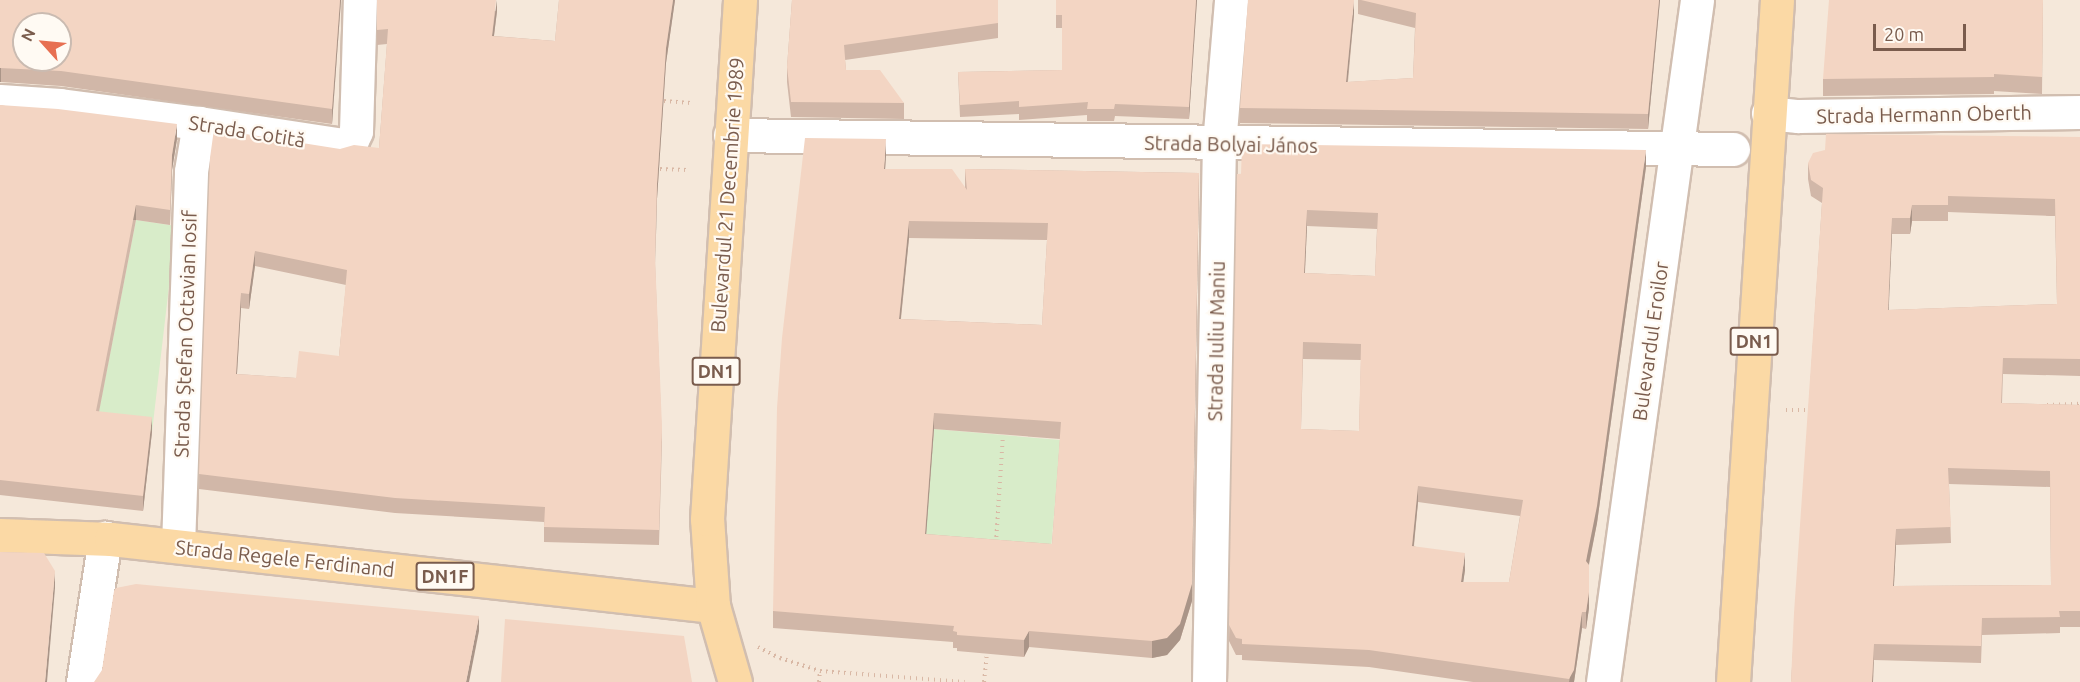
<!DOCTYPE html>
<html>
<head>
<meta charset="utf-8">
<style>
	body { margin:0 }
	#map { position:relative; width:2080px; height:682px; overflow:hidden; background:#fdf6ec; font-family:Ubuntu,sans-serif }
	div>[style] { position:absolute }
	.residential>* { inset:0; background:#f5e8da }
	.green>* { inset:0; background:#d8ecc9; transform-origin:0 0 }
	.path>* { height:4px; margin-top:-2px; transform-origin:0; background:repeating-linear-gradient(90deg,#d9b8a5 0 1.5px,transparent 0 6px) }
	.roads { filter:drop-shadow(2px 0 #d1beb0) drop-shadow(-2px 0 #d1beb0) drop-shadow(0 2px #d1beb0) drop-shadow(0 -2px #d1beb0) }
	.minor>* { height:33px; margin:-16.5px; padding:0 16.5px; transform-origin:16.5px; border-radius:16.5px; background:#fff }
	.major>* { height:33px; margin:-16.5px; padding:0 16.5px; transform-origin:16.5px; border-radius:16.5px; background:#fbd9a5 }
	.wall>* { inset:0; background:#d1b7a8 }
	.shaded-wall>* { inset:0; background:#aa9588; transform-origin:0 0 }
	.building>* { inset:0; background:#f3d5c3 }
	span { translate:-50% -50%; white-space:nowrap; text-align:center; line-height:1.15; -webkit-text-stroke:4.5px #fffaf3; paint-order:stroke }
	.shield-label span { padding:2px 4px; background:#fffaf3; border:2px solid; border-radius:4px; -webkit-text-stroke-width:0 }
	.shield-label { font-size:18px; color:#7a5c4d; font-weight:700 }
	.street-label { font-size:20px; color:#7a5c4d }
	.north { position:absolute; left:12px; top:12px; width:60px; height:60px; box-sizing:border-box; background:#fffaf3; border:2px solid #cabbb1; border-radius:50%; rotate:297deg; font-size:16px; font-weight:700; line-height:24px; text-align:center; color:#7a5c4d }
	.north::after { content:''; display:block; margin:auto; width:21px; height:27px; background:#e76f51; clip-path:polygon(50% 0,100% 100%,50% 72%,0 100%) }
	.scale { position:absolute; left:1873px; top:24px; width:93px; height:27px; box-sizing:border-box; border:3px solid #7a5c4d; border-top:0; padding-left:8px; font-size:18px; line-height:21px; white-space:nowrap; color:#7a5c4d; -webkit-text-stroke:4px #fffaf3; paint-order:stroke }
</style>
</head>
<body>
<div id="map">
	<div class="residential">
		<div style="clip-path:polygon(evenodd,0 0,2080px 0,2080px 682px,0 682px,0 0,24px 24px,60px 24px,60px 60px,24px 60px,24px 24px)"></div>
	</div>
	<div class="green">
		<div style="clip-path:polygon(136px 220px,176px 226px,152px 432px,96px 426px)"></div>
		<div style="left:934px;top:429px;width:127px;height:122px;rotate:5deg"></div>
	</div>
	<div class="path">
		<div style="left:664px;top:101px;width:27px;rotate:4deg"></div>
		<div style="left:660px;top:169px;width:27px;rotate:2deg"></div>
		<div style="left:2047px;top:405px;width:33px;rotate:-2deg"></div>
		<div style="left:1786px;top:410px;width:22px"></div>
		<div style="left:996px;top:543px;width:108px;rotate:-86.3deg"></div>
		<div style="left:758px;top:647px;width:25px;rotate:27deg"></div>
		<div style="left:780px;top:658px;width:42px;rotate:18deg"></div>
		<div style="left:820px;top:671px;width:145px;rotate:4.3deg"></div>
		<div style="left:819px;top:682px;width:11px;rotate:-85deg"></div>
		<div style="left:984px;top:682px;width:28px;rotate:-84deg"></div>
	</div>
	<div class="roads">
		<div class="minor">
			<div style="left:0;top:101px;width:60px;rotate:3.8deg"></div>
			<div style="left:60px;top:105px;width:140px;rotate:7.4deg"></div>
			<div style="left:199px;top:123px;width:146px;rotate:8.7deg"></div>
			<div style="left:343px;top:145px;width:10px;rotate:-29deg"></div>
			<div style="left:352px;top:140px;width:10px;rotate:-66deg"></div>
			<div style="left:356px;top:131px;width:131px;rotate:-88.3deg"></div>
			<div style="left:1768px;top:113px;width:30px;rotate:6deg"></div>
			<div style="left:1798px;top:116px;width:282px;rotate:-0.8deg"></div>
			<div style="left:730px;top:135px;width:1003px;rotate:0.8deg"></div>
			<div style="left:178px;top:546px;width:375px;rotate:-88deg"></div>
			<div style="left:191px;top:171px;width:49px;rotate:-80.5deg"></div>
			<div style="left:83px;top:682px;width:146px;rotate:-81.3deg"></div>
			<div style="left:1209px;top:682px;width:538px;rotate:-88.94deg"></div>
			<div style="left:1219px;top:144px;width:144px;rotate:-85.2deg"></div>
			<div style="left:1603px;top:682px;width:688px;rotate:-82.15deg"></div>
		</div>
		<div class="major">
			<div style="left:0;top:535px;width:111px;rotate:2.1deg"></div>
			<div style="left:111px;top:539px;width:606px;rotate:6.35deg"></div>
			<div style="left:735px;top:682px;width:79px;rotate:-106.1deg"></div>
			<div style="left:713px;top:606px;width:87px;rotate:-93.9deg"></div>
			<div style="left:707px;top:519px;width:520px;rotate:-86.36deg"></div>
			<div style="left:1733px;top:682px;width:683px;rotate:-86.31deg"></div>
		</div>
	</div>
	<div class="wall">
		<div style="clip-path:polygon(0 0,341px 0,332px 124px,61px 86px,1px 82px)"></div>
		<div style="clip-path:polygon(evenodd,377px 0,497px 11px,494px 36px,555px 41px,559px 0,675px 0,666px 63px,657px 199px,655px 263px,662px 442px,659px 545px,544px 542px,544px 522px,395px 513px,199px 489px,210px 158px,340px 149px,379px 148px,387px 44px,377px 45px,377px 0,255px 266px,346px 285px,339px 356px,296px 378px,237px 374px,241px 308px,249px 309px,255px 266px)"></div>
		<div style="clip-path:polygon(792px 0,998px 23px,998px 38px,845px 60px,846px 70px,904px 103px,904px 119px,791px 117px,787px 82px,787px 67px)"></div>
		<div style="clip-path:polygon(1056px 0,1197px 0,1189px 119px,1115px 116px,1114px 121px,1087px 121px,1087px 115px,1019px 120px,1019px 114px,960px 117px,958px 72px,1062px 70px,1062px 28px,1056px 28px)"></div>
		<div style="clip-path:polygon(1358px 0,1660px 0,1648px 129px,1240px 123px,1240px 108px,1354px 14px,1348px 82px,1413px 78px,1415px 28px,1358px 14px)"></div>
		<div style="clip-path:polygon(2043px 0,2042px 94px,1994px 91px,1994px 94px,1823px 96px,1823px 79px)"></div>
		<div style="clip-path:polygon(0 105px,177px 139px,172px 170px,170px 225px,136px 220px,99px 412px,152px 432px,143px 511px,0 495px)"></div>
		<div style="clip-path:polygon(evenodd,2080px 137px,2080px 376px,2003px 374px,2002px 403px,2080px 405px,2080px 627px,2060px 627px,2060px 633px,1982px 635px,1981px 663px,1874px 660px,1873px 682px,1791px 682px,1822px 203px,1811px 196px,1808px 179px,1808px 163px,2080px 137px,1948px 212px,2055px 216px,2057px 304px,1888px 310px,1892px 234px,1910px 234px,1912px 221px,1948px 221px,1948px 212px,2080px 137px,1949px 484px,2050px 487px,2051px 585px,1894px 586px,1896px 545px,1951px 543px,1949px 484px)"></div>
		<div style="clip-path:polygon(evenodd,886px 156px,885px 169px,965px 188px,965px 169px,1199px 173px,1192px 601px,1180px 640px,1167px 655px,1152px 658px,1029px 647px,1024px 657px,957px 651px,957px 648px,953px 648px,953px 642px,773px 628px,773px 611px,886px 156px,909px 238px,1047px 240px,1042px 325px,901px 319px,909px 238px,886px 156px,934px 429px,1060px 439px,1052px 544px,926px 534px,934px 429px)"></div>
		<div style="clip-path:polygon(evenodd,1646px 167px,1597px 523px,1589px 565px,1589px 608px,1586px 629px,1582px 628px,1574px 682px,1473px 682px,1369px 667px,1242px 660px,1242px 655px,1236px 655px,1229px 641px,1237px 174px,1646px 167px,1307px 226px,1377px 229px,1375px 276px,1305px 273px,1307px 226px,1646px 167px,1303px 359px,1361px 360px,1359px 431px,1301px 429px,1303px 359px,1646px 167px,1418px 502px,1520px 516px,1509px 582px,1463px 582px,1465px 570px,1414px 546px,1418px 502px)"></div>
	</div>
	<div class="shaded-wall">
		<div style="clip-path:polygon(340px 0,341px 0,332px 124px,332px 109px)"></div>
		<div style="clip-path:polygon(497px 0,497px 11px,492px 51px,492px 36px)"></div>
		<div style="clip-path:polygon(673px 0,675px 0,666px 63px,657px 199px,655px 272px,657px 184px,666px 48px)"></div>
		<div style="clip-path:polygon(1196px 0,1197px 0,1189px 119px,1189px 107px)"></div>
		<div style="clip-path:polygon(1354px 0,1354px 14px,1346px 97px,1346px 82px)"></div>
		<div style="clip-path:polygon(1659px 0,1660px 0,1648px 129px,1648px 114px)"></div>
		<div style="left:1px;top:67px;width:15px;height:1px;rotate:90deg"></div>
		<div style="clip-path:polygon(177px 124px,177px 139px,172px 170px,170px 225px,172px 155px)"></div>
		<div style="clip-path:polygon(886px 139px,886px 156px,884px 185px,884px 169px)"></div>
		<div style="clip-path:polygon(1646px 150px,1646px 167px,1597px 523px,1586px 578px,1586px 561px)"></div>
		<div style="clip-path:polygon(1199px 173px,1192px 601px,1180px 640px,1167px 655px,1152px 658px,1152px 641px)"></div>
		<div style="left:136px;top:205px;width:15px;height:210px;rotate:90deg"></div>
		<div style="clip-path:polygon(1912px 205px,1912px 221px,1910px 234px,1910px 218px)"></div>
		<div style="clip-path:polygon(1307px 210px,1307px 226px,1304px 290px,1304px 273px)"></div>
		<div style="clip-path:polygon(1892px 218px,1892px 234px,1888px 326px,1888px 310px)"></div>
		<div style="clip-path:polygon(909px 221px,909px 238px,899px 335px,899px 319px)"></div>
		<div style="clip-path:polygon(255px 251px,255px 266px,249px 309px,249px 294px)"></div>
		<div style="clip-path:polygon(241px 293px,241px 308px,236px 389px,236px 374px)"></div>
		<div style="clip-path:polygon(934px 413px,934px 429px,925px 551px,925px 534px)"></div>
		<div style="clip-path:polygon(152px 417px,152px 432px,143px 511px,143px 496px)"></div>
		<div style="clip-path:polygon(1418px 486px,1418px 502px,1412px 563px,1412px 546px)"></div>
		<div style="clip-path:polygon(1896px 529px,1896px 545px,1893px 602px,1893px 586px)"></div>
		<div style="clip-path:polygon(1465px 553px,1465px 570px,1461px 598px,1461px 582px)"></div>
		<div style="clip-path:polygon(55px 571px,55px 588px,47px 682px,45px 682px)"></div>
		<div style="clip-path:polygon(1589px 592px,1589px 608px,1586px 629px,1586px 612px)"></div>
		<div style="clip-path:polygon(1582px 612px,1582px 628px,1574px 682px,1569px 682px)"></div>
		<div style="clip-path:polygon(479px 616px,479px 631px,469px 682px,466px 682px)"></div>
		<div style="clip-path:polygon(1029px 631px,1029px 647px,1024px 657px,1024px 640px)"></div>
		<div style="clip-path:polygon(1874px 644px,1873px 682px,1872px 682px)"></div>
	</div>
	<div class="building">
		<div style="clip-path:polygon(evenodd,0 0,340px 0,332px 109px,61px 71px,0 68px,0 0,24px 24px,60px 24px,60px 60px,24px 60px,24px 24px)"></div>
		<div style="clip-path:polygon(evenodd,377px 0,496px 0,492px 36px,555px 41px,559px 0,673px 0,666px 48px,657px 184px,655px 257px,662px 427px,659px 530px,544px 527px,545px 507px,395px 498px,199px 474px,210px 158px,214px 129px,340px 149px,354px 145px,379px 148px,388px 29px,377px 30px,377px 0,255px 251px,347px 270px,339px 356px,299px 351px,296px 378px,236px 374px,241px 293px,249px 294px,255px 251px)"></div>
		<div style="clip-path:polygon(792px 0,998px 0,998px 23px,844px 45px,846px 70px,880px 70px,904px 103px,791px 102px,787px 67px)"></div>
		<div style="clip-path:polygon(1056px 0,1196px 0,1189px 107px,1115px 104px,1114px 109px,1087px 109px,1088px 102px,1019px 107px,1019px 101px,960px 105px,958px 72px,1062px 70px,1062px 15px,1056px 15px)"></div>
		<div style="clip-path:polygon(1248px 0,1354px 0,1346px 82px,1413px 78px,1416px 13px,1361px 0,1659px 0,1648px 114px,1240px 108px)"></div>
		<div style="clip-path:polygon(1829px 0,2043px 0,2042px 77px,1994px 74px,1994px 77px,1823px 79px)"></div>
		<div style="clip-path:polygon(0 105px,58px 109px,177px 124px,172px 155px,170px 210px,136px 205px,96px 411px,152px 417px,143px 496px,0 480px)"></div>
		<div style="clip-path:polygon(evenodd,1826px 134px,2080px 137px,2080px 359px,2003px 358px,2001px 403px,2080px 405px,2080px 611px,2059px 611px,2060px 617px,1982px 618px,1981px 646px,1874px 644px,1872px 682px,1791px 682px,1794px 613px,1823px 188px,1811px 180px,1808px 163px,1813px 153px,1825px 150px,1826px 134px,1948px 196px,2055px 199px,2057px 304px,1888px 310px,1892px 218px,1910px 218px,1912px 205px,1948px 205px,1948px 196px,1826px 134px,1948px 468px,2050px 471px,2051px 585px,1893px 586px,1896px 529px,1951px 527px,1948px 468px)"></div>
		<div style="clip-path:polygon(evenodd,805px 138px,886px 139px,884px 169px,952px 169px,967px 190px,965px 169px,1199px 173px,1192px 584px,1180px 624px,1167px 638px,1152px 641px,1029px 631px,1024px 640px,957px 635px,957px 632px,953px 631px,954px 626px,773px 611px,777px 408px,782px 338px,805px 138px,909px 221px,1048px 223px,1042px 325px,899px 319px,909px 221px,805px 138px,934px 413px,1061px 422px,1052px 544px,925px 534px,934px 413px)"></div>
		<div style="clip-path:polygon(evenodd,1242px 144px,1646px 150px,1597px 506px,1586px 561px,1589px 565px,1589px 592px,1586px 612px,1582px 612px,1574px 670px,1569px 679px,1369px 650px,1242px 644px,1242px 639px,1236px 638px,1229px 625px,1237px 174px,1241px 174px,1242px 144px,1307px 210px,1378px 213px,1375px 276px,1304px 273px,1307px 210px,1242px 144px,1303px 342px,1361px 344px,1359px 431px,1301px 429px,1303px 342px,1242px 144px,1418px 486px,1523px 500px,1509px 582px,1461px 582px,1465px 553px,1412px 546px,1418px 486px)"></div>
		<div style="clip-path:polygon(0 552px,44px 553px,55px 571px,45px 682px,0 682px)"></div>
		<div style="clip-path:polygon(136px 584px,479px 616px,466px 682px,94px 682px,102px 670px,114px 591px,116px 588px)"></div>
		<div style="clip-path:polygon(505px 619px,684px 636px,692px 682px,501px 682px)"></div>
	</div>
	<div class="shield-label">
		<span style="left:1754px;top:341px">DN1</span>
		<span style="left:716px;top:371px">DN1</span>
		<span style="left:445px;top:576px">DN1F</span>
	</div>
	<div class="street-label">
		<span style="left:1924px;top:114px;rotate:-1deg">Strada Hermann Oberth</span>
		<span style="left:247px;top:131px;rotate:9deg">Strada Cotită</span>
		<span style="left:1231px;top:144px;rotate:1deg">Strada Bolyai János</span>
		<span style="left:727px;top:195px;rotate:-86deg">Bulevardul 21 Decembrie 1989</span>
		<span style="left:185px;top:334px;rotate:-88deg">Strada Ștefan Octavian Iosif</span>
		<span style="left:1216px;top:341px;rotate:-89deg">Strada Iuliu Maniu</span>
		<span style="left:1650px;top:341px;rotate:-82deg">Bulevardul Eroilor</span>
		<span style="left:285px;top:558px;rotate:6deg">Strada Regele Ferdinand</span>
	</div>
	<div class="north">N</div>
	<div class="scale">20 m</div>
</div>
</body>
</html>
